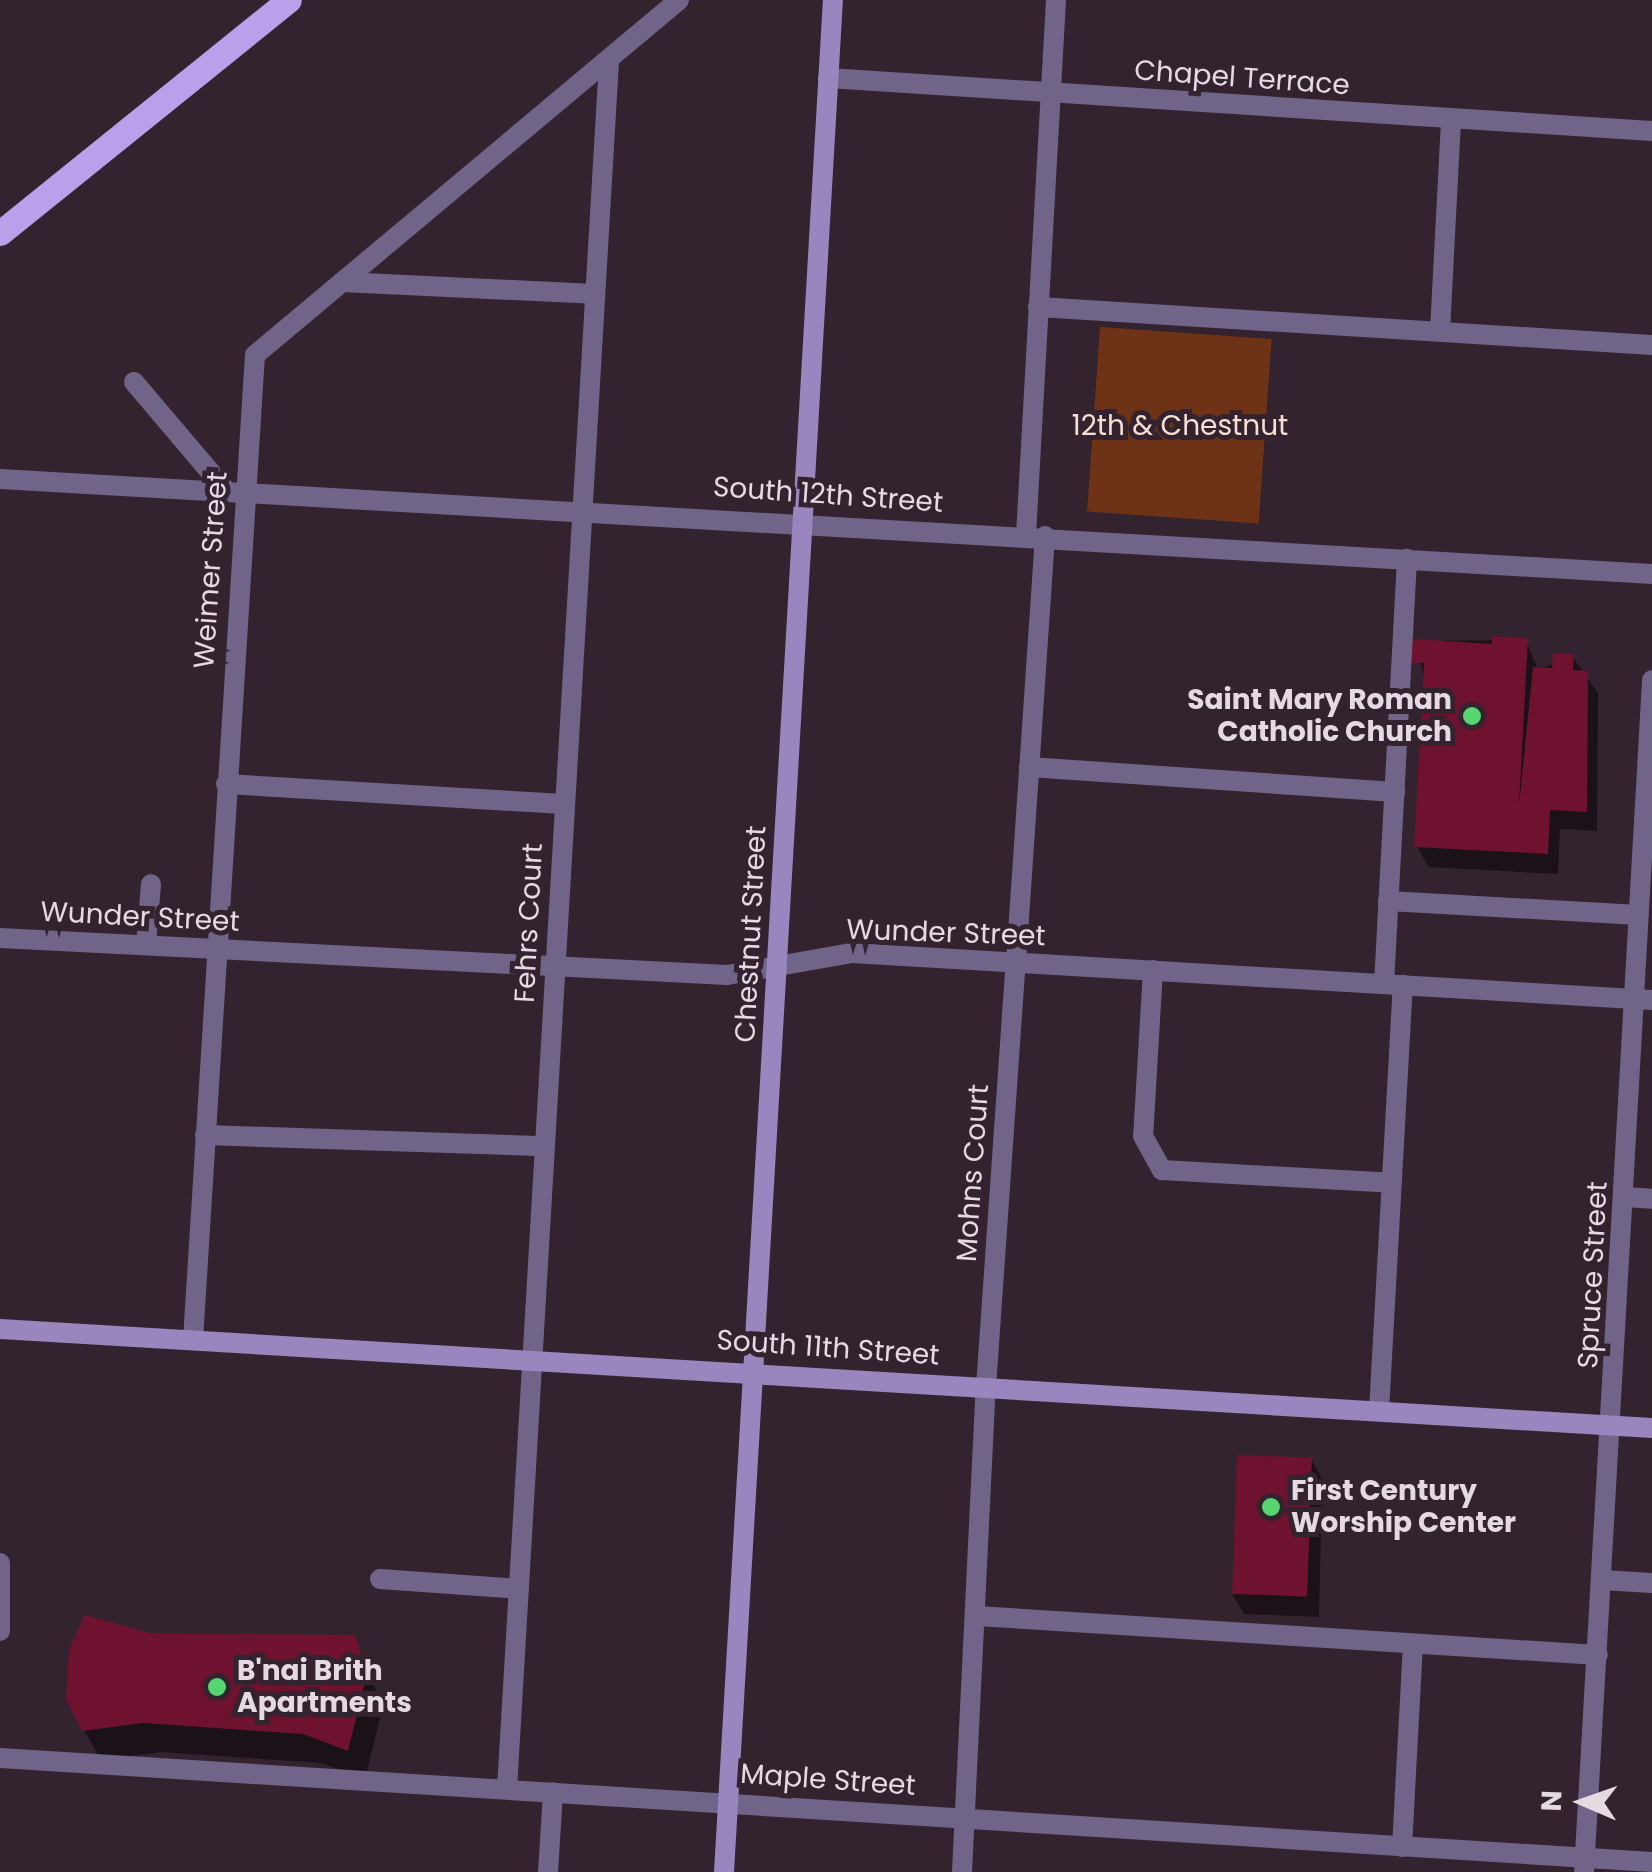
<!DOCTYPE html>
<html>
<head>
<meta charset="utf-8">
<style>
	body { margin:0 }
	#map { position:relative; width:1652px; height:1872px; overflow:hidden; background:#33232f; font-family:Poppins,sans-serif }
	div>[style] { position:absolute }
	.green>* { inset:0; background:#6e3317; transform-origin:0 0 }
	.shadow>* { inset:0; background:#0007 }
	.building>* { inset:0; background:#6e122f; transform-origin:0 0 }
	.lane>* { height:20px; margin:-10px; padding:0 10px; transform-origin:10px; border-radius:10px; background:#706589 }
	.street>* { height:20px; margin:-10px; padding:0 10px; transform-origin:10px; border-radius:10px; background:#706589 }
	.secondary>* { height:20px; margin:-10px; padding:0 10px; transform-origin:10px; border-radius:10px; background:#9986bf }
	.primary>* { height:25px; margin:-12.5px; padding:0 12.5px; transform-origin:12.5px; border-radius:12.5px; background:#b9a0ea }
	.dots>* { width:28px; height:28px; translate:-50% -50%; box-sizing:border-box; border:5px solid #33232f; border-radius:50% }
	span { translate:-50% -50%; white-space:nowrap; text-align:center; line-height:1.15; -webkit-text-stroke:10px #33232f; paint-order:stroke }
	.street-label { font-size:28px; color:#e5dae2 }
	.park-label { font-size:28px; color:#f7ded3 }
	.poi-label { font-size:28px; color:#e5dae2; font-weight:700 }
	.right { translate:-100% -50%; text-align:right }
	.left { translate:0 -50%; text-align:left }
	.north { position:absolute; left:1532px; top:1752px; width:100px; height:100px; -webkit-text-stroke:8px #33232f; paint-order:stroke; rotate:272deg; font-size:28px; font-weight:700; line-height:40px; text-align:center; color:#e5dae2 }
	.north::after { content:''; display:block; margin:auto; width:35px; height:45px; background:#e5dae2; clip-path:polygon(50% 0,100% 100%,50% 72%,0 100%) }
</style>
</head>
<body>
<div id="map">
	<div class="green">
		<div style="left:1100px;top:327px;width:172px;height:185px;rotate:4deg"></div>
	</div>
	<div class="shadow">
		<div style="clip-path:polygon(1526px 640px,1538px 670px,1572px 656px,1598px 693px,1597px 831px,1560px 829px,1558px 874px,1428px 867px,1417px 846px,1425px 682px,1415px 641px)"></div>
		<div style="clip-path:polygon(1311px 1459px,1322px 1479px,1319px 1617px,1244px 1614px,1232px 1594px)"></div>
		<div style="clip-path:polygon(149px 1636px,353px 1638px,383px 1706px,365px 1779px,321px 1763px,161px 1752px,101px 1760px,84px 1730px)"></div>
	</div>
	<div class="building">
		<div style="clip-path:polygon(1492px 636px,1528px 638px,1519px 806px,1533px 667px,1552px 668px,1553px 653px,1574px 654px,1573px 670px,1588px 671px,1587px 812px,1550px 810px,1548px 854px,1414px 847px,1424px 663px,1411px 663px,1413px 639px,1492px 644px)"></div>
		<div style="left:1237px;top:1455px;width:75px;height:139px;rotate:2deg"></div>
		<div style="clip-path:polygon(85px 1615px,149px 1633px,355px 1635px,367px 1674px,348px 1751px,303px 1734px,143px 1723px,82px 1731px,66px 1699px,69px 1649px)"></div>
	</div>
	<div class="lane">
		<div style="left:342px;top:282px;width:252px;rotate:2.7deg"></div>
		<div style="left:1038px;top:307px;width:615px;rotate:3.54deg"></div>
		<div style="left:1440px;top:331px;width:213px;rotate:-87deg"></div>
		<div style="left:134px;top:382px;width:139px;rotate:49.7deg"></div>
		<div style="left:1026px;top:535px;width:536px;rotate:-86.79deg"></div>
		<div style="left:1029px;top:767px;width:367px;rotate:3.9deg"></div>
		<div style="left:1388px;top:901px;width:251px;rotate:3.2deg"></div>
		<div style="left:146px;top:945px;width:61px;rotate:-85.3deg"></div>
		<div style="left:1016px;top:962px;width:427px;rotate:-86.1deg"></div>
		<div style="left:1153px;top:970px;width:166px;rotate:93.4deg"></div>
		<div style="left:1143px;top:1136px;width:39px;rotate:61deg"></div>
		<div style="left:1162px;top:1170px;width:230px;rotate:3.2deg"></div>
		<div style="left:1384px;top:984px;width:426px;rotate:-86.9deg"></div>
		<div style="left:205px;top:1135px;width:340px;rotate:1.9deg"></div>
		<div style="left:1625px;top:1197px;width:27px;rotate:4deg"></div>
		<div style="left:1379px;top:1411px;width:427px;rotate:-86.8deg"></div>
		<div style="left:0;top:1563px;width:68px;rotate:90deg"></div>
		<div style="left:380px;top:1579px;width:139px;rotate:4.1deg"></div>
		<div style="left:1602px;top:1580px;width:50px;rotate:3.4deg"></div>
		<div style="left:977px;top:1616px;width:622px;rotate:3.59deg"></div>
		<div style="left:1402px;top:1847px;width:203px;rotate:-86.9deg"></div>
		<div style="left:548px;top:1872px;width:80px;rotate:-86.4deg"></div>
		<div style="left:962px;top:1872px;width:486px;rotate:-87.2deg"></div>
	</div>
	<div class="street">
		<div style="left:828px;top:78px;width:826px;rotate:3.68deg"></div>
		<div style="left:0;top:479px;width:1655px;rotate:3.29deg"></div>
		<div style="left:226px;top:784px;width:338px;rotate:3.4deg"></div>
		<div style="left:0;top:938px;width:728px;rotate:2.91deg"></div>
		<div style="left:727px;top:975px;width:127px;rotate:-10deg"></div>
		<div style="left:852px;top:953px;width:801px;rotate:3.36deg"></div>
		<div style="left:193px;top:1340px;width:987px;rotate:-86.4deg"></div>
		<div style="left:255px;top:355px;width:553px;rotate:-39.94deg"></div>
		<div style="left:986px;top:1387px;width:426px;rotate:-86deg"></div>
		<div style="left:0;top:1758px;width:1655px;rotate:3.6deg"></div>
		<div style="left:507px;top:1789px;width:1731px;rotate:-86.62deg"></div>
		<div style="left:1584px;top:1872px;width:1194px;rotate:-86.73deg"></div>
	</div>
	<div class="secondary">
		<div style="left:0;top:1329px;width:1655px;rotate:3.43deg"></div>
		<div style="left:724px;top:1872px;width:1875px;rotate:-86.67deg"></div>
	</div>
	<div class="primary">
		<div style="left:0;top:233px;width:371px;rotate:-38.9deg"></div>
	</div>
	<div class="dots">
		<div style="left:1472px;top:716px;background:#57d570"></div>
		<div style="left:1271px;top:1507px;background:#57d570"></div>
		<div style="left:217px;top:1687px;background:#57d570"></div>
	</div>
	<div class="street-label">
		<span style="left:1242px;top:78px;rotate:4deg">Chapel Terrace</span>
		<span style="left:828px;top:495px;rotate:4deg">South 12th Street</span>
		<span style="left:211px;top:570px;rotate:-86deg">Weimer Street</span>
		<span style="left:140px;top:917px;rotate:3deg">Wunder Street</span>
		<span style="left:529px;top:923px;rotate:-87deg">Fehrs Court</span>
		<span style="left:946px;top:933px;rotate:2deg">Wunder Street</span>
		<span style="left:751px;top:934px;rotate:-87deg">Chestnut Street</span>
		<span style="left:973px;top:1173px;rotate:-86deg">Mohns Court</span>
		<span style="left:1593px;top:1275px;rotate:-87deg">Spruce Street</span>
		<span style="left:828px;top:1348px;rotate:4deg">South 11th Street</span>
		<span style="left:828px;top:1780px;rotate:4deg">Maple Street</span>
	</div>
	<div class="park-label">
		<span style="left:1180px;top:426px">12th &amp; Chestnut</span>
	</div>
	<div class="poi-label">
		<span class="right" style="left:1452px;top:716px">Saint Mary Roman<br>Catholic Church</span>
		<span class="left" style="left:1291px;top:1507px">First Century<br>Worship Center</span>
		<span class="left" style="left:237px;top:1687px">B'nai Brith<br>Apartments</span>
	</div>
	<div class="north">N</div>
</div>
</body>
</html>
